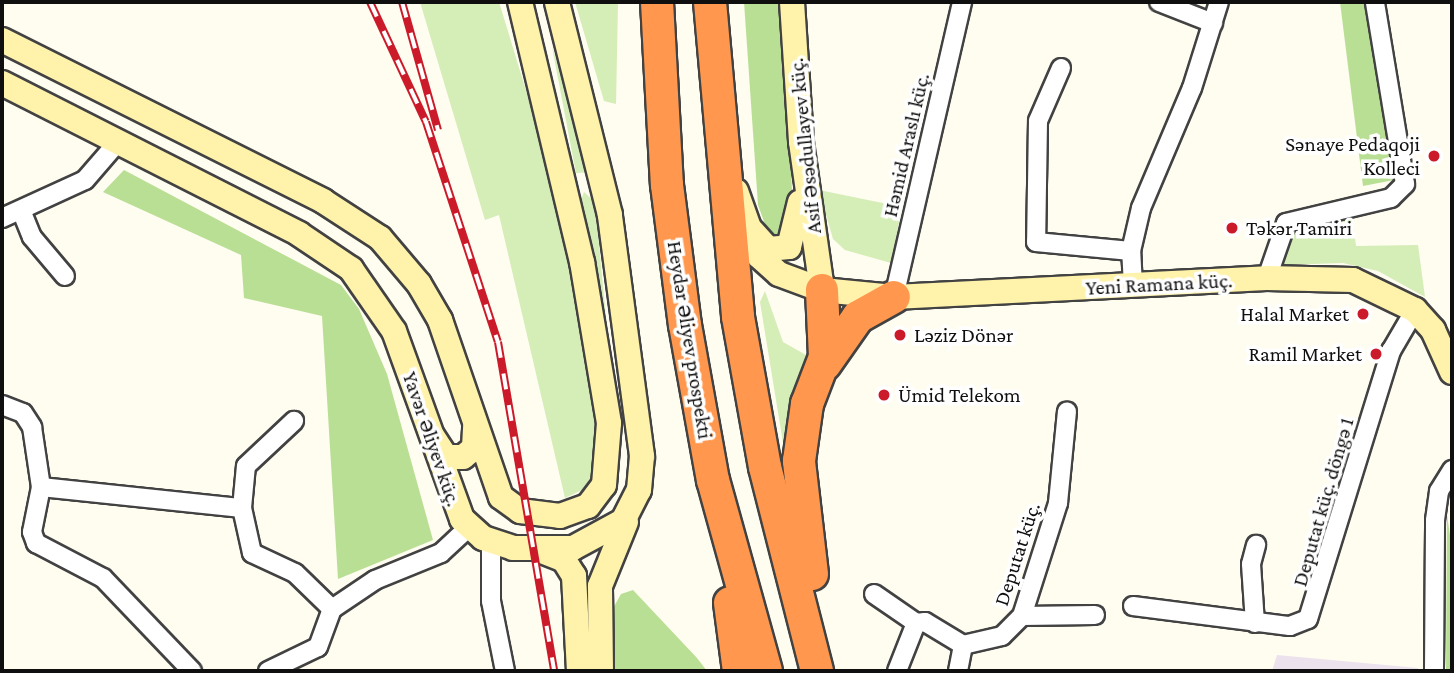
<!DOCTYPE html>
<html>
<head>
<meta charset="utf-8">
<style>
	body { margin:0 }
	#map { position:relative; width:1454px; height:673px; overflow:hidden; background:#fffcf0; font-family:"Crimson Pro",serif }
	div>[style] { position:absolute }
	.industrial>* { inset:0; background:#ece2ee }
	.green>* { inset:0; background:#d5edb6 }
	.forest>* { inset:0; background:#b9df94 }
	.roads { filter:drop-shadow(2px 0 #424242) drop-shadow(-2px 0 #424242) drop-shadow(0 2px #424242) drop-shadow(0 -2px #424242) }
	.street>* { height:18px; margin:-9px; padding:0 9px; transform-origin:9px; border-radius:9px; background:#fff }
	.secondary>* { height:24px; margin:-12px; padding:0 12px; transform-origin:12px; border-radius:12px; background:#fff2ab }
	.highway>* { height:32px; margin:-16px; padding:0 16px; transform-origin:16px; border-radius:16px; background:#ff984e }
	.rail>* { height:8px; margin-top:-4px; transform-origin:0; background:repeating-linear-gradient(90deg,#fff 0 16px,#cb1a2a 0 32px); box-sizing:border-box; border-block:2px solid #cb1a2a }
	.dots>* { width:19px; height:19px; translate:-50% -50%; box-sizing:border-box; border:4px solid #fff; border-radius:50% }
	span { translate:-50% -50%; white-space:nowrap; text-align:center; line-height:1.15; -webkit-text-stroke:7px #fff; paint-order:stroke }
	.poi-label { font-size:21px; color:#0f0f0f }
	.right { translate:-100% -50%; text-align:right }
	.left { translate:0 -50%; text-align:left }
	.street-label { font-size:21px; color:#0f0f0f }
	.frame { position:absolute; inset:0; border:4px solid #0f0f0f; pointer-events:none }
</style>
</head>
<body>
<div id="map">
	<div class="industrial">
		<div style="clip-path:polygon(1277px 655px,1418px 668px,1419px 671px,1272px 671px)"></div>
	</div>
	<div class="green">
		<div style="clip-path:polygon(420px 2px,499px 2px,552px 176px,589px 349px,598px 450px,595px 472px,582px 490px,565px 498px,499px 215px,485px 220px)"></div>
		<div style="clip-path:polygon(575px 2px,618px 2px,616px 104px,604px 101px)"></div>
		<div style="clip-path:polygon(552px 47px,593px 172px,576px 173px)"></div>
		<div style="clip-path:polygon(819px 190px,902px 207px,891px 263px,845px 250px,833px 239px)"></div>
		<div style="clip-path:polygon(584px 192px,595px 202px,608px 339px,581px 200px)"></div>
		<div style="clip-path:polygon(1352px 215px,1356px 246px,1418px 245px,1425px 297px,1378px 271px,1343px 263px,1280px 265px,1291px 232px)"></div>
		<div style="clip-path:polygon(765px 291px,783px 342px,813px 359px,784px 449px,760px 302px)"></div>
	</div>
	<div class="forest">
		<div style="clip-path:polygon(744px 2px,781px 2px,793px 207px,786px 234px,770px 238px,758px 205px)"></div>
		<div style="clip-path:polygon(1340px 2px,1364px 2px,1394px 180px,1363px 186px)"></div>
		<div style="clip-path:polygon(124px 170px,341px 285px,359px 309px,387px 374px,433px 540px,338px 579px,322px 316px,244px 298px,241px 255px,103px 192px)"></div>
		<div style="clip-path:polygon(1447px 515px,1452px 549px,1452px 671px,1446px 671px)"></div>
		<div style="clip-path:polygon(633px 590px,697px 658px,707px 671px,611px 671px,611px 612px,621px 594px)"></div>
	</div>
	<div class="roads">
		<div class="street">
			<div style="left:1159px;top:2px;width:58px;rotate:21.3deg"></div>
			<div style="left:1061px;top:68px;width:58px;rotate:113.5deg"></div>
			<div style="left:1038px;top:121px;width:121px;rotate:90.9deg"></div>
			<div style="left:1036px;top:242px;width:95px;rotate:5.4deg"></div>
			<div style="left:21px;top:210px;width:29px;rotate:68deg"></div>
			<div style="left:32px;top:237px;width:51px;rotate:49.8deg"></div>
			<div style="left:2px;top:218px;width:91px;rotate:-24.6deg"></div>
			<div style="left:85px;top:180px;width:49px;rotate:-49.1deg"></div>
			<div style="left:1267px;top:278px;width:58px;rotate:-70.9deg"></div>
			<div style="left:1286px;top:223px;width:108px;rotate:-13.4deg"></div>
			<div style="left:1391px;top:198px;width:20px;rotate:-45deg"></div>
			<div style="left:1405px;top:184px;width:184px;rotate:-99.4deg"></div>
			<div style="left:1133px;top:286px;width:35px;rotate:-93deg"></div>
			<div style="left:1131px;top:251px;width:44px;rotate:-76.9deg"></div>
			<div style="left:1141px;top:208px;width:130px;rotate:-67deg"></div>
			<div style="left:1192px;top:88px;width:90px;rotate:-72.6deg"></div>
			<div style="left:894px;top:297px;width:303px;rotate:-77deg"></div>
			<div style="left:2px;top:405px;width:22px;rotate:21deg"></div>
			<div style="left:23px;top:413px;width:17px;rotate:57deg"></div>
			<div style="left:32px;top:427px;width:61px;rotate:81.5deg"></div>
			<div style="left:41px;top:487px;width:46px;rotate:101.3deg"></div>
			<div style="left:32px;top:532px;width:12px;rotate:70deg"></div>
			<div style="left:36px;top:543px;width:76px;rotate:27.6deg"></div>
			<div style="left:103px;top:578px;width:129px;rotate:46.3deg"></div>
			<div style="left:41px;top:487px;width:202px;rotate:6deg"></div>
			<div style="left:242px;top:508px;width:46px;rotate:77.5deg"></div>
			<div style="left:252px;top:553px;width:47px;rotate:24.9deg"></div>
			<div style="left:295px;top:573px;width:52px;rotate:44.2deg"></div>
			<div style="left:242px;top:508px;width:42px;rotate:-84.6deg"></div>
			<div style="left:246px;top:466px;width:66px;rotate:-43.2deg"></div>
			<div style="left:491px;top:541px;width:60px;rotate:90deg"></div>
			<div style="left:491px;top:601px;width:71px;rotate:78.7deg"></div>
			<div style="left:874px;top:594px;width:51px;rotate:34.6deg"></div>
			<div style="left:1133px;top:606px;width:158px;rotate:7.3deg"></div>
			<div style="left:1290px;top:626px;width:19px;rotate:-21deg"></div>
			<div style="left:1308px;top:619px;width:281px;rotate:-72.8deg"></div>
			<div style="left:1391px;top:351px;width:48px;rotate:-59.7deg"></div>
			<div style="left:1022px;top:616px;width:73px;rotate:-0.8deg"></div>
			<div style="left:1255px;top:623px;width:59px;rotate:-93.9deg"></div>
			<div style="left:1251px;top:564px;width:20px;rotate:-75deg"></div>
			<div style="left:268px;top:671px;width:55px;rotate:-25.6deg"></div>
			<div style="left:318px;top:647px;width:40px;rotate:-69.8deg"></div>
			<div style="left:332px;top:609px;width:52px;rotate:-34deg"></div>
			<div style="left:375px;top:580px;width:71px;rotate:-22.2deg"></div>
			<div style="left:441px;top:553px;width:38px;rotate:-43deg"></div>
			<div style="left:897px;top:671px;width:52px;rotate:-68.4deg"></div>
			<div style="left:916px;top:623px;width:9px;rotate:-6deg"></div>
			<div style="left:925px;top:622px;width:44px;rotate:31.2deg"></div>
			<div style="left:958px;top:671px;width:26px;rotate:-79deg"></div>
			<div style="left:963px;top:645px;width:40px;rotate:-13deg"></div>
			<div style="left:1002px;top:636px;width:28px;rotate:-45deg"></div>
			<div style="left:1022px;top:616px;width:119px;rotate:-72.3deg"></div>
			<div style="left:1058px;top:503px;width:92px;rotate:-84.4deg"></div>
			<div style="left:1434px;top:671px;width:151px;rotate:-89.6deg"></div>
			<div style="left:1435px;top:520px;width:29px;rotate:-82deg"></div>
			<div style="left:1439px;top:491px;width:25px;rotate:-58deg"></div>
		</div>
		<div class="secondary">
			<div style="left:792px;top:2px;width:140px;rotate:86.3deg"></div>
			<div style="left:801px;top:142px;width:149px;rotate:81.9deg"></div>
			<div style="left:2px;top:40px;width:359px;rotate:26.6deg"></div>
			<div style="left:323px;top:201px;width:68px;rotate:33deg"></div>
			<div style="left:380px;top:238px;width:60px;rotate:49.7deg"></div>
			<div style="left:419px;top:284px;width:42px;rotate:59.7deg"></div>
			<div style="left:440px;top:320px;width:187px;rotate:71deg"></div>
			<div style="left:501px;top:497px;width:24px;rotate:36deg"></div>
			<div style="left:520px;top:511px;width:40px;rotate:7.1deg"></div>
			<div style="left:560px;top:516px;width:30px;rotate:-20deg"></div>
			<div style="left:588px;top:506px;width:26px;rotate:-53deg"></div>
			<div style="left:604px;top:485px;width:62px;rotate:-85.4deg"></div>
			<div style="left:609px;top:423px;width:163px;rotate:-99.5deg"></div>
			<div style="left:582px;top:262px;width:267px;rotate:-103.4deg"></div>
			<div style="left:2px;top:83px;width:333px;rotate:26.9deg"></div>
			<div style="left:299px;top:234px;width:63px;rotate:33.9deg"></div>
			<div style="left:351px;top:269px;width:75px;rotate:55.3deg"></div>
			<div style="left:394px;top:331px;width:200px;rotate:70.1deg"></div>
			<div style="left:462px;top:519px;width:28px;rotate:42deg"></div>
			<div style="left:483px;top:538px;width:32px;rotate:18deg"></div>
			<div style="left:513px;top:548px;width:60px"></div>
			<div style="left:573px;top:548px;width:57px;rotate:-28.4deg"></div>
			<div style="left:623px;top:521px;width:35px;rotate:-63deg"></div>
			<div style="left:639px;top:490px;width:34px;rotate:-85deg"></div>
			<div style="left:642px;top:456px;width:243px;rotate:-97.6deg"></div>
			<div style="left:610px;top:215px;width:219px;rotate:-104deg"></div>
			<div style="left:736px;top:191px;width:69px;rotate:70.5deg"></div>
			<div style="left:759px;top:256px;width:27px;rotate:42deg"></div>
			<div style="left:779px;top:274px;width:46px;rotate:20.4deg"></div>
			<div style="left:822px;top:290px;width:72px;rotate:5.6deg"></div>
			<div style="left:894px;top:297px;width:373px;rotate:-2.9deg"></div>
			<div style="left:1267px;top:278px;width:86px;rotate:1.3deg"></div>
			<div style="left:1353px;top:280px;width:69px;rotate:25.8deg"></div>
			<div style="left:1415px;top:310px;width:27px;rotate:48deg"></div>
			<div style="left:1433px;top:330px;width:46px;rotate:65.7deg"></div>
			<div style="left:752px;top:231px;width:24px;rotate:48deg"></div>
			<div style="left:768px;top:249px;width:21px;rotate:-5deg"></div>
			<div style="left:789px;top:247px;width:46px;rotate:-76.3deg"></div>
			<div style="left:433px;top:437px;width:24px;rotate:57deg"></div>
			<div style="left:446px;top:457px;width:17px"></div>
			<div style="left:463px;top:457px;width:14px;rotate:-39deg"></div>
			<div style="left:474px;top:448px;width:21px;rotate:-87deg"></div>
			<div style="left:542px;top:551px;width:24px;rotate:22deg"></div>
			<div style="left:564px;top:560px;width:19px;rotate:58deg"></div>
			<div style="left:574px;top:576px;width:95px;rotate:87deg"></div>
			<div style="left:601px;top:671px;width:85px;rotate:-90.7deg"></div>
			<div style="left:600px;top:586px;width:69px;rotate:-67.9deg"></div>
		</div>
		<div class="highway">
			<div style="left:657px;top:2px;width:183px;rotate:86.9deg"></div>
			<div style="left:667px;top:185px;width:141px;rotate:82.7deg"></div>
			<div style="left:685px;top:325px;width:158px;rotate:79.8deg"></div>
			<div style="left:713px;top:480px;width:198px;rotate:74.5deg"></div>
			<div style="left:710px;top:2px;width:316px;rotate:84.9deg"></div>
			<div style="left:738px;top:317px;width:152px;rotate:79.8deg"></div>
			<div style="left:765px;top:467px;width:211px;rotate:75.7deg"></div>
			<div style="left:825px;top:364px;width:57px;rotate:-54.9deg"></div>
			<div style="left:858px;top:317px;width:41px;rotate:-29.1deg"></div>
			<div style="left:812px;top:574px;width:114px;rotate:-96.6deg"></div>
			<div style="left:799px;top:461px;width:58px;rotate:-82deg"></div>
			<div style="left:807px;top:404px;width:50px;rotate:-69deg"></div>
			<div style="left:825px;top:357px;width:67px;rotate:-92.6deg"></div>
			<div style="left:730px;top:603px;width:69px;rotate:82.5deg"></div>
		</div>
	</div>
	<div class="rail">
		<div style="left:370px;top:2px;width:132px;rotate:65deg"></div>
		<div style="left:426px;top:122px;width:231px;rotate:71.9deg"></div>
		<div style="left:498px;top:342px;width:334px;rotate:80.3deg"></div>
		<div style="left:402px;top:2px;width:133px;rotate:74.3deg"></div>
	</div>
	<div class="dots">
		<div style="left:1434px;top:156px;background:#cb1a2a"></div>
		<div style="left:1232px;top:228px;background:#cb1a2a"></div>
		<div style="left:1363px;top:314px;background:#cb1a2a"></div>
		<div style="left:900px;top:335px;background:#cb1a2a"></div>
		<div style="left:1376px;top:354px;background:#cb1a2a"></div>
		<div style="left:884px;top:395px;background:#cb1a2a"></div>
	</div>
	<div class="poi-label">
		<span class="right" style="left:1420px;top:156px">Sənaye Pedaqoji<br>Kolleci</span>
		<span class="left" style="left:1246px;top:228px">Təkər Tamiri</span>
		<span class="right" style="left:1349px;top:314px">Halal Market</span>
		<span class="left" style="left:914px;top:335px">Ləziz Dönər</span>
		<span class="right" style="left:1362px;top:354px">Ramil Market</span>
		<span class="left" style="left:898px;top:395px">Ümid Telekom</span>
	</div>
	<div class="street-label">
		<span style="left:906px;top:145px;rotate:-77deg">Həmid Araslı küç.</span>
		<span style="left:805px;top:146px;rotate:-96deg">Asif Əsədullayev küç.</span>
		<span style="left:1159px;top:284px;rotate:-3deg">Yeni Ramana küç.</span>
		<span style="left:690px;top:340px;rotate:81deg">Heydər Əliyev prospekti</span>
		<span style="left:432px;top:439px;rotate:71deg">Yavər Əliyev küç.</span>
		<span style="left:1323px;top:502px;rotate:-74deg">Deputat küç. döngə 1</span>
		<span style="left:1017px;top:554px;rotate:-72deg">Deputat küç.</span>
	</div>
	<div class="frame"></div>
</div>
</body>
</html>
